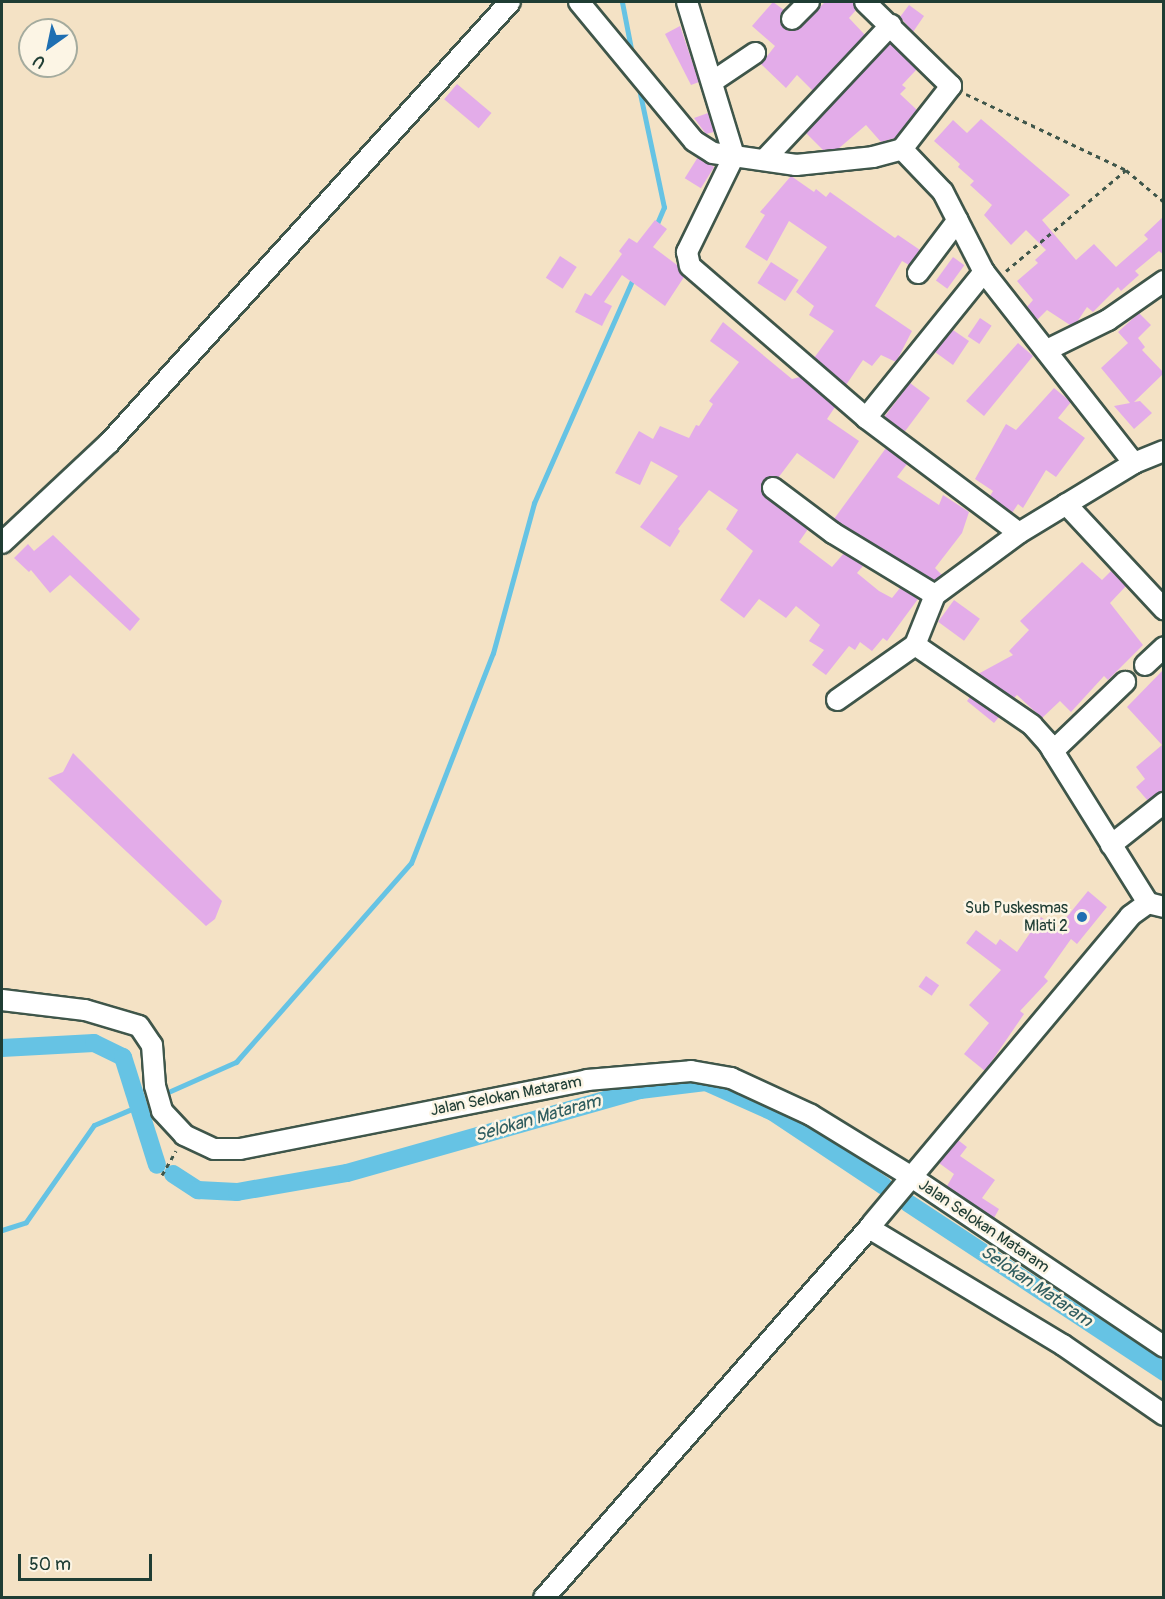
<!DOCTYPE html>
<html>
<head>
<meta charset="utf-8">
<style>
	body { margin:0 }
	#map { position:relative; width:1165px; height:1599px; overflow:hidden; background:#f4e2c5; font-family:Pangolin,sans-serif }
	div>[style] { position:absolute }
	.stream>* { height:5px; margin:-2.5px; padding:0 2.5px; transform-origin:2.5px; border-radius:2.5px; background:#66c3e4 }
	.canal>* { height:18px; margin:-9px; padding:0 9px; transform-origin:9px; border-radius:9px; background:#66c3e4 }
	.building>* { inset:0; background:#e3ace9; transform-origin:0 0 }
	.path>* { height:3px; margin-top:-1.5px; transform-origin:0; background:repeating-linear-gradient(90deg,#3f564a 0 4.5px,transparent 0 9px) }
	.roads { filter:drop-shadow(2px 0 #3f564a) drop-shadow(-2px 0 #3f564a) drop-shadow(0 2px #3f564a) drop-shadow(0 -2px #3f564a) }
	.minor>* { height:20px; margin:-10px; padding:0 10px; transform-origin:10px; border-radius:10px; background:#fff }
	.dots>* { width:16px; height:16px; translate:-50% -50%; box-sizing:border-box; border:3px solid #fcf5e5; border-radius:50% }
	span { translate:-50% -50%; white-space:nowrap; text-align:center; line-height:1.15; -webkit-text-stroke:5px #fcf5e5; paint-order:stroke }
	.poi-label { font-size:16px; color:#1f3d34 }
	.right { translate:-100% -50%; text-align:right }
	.street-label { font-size:16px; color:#1f3d34 }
	.water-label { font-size:18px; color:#315e60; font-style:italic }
	.frame { position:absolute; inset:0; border:3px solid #1f3d34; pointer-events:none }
	.north { position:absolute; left:18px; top:18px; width:60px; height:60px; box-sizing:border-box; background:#fcf5e5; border:2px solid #a4ab9e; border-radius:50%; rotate:213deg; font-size:16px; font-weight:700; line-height:24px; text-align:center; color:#1f3d34 }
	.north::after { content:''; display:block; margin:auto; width:21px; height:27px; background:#1f6fb2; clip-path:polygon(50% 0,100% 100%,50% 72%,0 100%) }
	.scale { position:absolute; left:18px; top:1554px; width:134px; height:27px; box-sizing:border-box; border:3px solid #1f3d34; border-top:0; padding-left:8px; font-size:18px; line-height:21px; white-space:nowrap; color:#1f3d34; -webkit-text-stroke:4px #fcf5e5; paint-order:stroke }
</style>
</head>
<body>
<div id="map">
	<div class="stream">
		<div style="left:622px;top:2px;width:53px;rotate:79.1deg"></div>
		<div style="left:638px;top:84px;width:126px;rotate:78.1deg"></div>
		<div style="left:664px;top:207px;width:21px;rotate:113deg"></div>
		<div style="left:166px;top:1093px;width:77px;rotate:-23.9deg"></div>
		<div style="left:236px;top:1062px;width:265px;rotate:-48.7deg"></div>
		<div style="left:411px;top:863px;width:225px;rotate:-68.7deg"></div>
		<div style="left:493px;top:653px;width:156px;rotate:-74.7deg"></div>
		<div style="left:534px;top:503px;width:248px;rotate:-66.2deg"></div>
		<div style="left:2px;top:1230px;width:25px;rotate:-18deg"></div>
		<div style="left:26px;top:1222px;width:118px;rotate:-55deg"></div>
		<div style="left:94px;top:1125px;width:38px;rotate:-23deg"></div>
	</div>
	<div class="canal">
		<div style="left:2px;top:1048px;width:92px;rotate:-3.1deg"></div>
		<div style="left:94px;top:1043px;width:32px;rotate:26deg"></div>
		<div style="left:123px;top:1057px;width:113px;rotate:72.5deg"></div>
		<div style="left:173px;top:1174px;width:30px;rotate:33deg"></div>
		<div style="left:198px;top:1190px;width:39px;rotate:3deg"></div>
		<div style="left:237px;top:1192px;width:112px;rotate:-9.8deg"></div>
		<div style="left:347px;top:1173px;width:305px;rotate:-15.8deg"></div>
		<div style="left:640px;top:1090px;width:66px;rotate:-6.9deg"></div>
		<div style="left:706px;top:1082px;width:73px;rotate:24.1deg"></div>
		<div style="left:773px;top:1112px;width:133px;rotate:33.7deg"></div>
		<div style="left:908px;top:1203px;width:307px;rotate:33.4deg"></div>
	</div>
	<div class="building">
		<div style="clip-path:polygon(773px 2px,784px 10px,780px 22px,789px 31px,800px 27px,825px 2px,853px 2px,856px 10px,849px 18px,865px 35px,813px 91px,797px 75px,786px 88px,761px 64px,775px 46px,752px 26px)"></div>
		<div style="clip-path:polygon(909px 5px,924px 16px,913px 32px,900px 17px)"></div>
		<div style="clip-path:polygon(680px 26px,699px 82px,691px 85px,665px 34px)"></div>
		<div style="clip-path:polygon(890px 43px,917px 69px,902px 85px,906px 88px,900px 94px,917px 110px,895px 138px,881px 142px,866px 125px,838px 149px,823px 150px,806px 133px)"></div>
		<div style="left:457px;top:84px;width:45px;height:20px;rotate:40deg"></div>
		<div style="clip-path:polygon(708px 113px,714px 132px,706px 134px,694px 118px)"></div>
		<div style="clip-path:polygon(981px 119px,1070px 195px,1042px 220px,1076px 260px,1094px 244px,1116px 267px,1148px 239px,1144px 235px,1164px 216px,1164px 255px,1159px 251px,1135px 271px,1139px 275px,1121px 291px,1118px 287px,1093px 312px,1087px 307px,1077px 322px,1070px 325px,1047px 310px,1037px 320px,1027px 307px,1033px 300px,1017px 281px,1038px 263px,1035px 260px,1046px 250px,1026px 230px,1011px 245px,984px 215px,992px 205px,970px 185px,974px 181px,958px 167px,960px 164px,934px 141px,953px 120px,967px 133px)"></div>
		<div style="left:698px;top:157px;width:19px;height:25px;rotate:32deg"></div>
		<div style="clip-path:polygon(791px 176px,814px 192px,816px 189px,826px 197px,830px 192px,895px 238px,898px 235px,920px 250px,909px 265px,902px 261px,875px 306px,912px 331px,896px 362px,881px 355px,872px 366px,863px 360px,846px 385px,814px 358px,834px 331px,809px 315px,814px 306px,796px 292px,827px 247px,789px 221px,767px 261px,745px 247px,765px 215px,760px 212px)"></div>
		<div style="clip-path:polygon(655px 220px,667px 229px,653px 247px,677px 265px,684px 277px,665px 306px,622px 275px,604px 302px,612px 306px,602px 326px,575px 312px,585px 293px,591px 296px,622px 254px,619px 251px,629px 238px,637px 243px)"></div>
		<div style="left:560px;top:256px;width:20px;height:26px;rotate:33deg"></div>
		<div style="left:953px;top:257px;width:14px;height:29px;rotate:36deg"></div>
		<div style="left:771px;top:262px;width:33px;height:25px;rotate:33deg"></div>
		<div style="clip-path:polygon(1139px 313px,1151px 325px,1138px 338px,1145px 347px,1142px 350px,1164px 373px,1134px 402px,1140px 401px,1152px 413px,1134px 429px,1114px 406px,1130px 403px,1101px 368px,1128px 343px,1118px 332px)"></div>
		<div style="left:980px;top:318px;width:14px;height:22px;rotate:34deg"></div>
		<div style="clip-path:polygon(723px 322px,792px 379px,800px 377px,835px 407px,827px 419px,859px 441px,834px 479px,797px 453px,778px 478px,764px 480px,762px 493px,808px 529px,799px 542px,832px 567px,844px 553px,863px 566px,857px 573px,879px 591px,892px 598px,900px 588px,918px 599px,887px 641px,883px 638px,872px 651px,860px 642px,855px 650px,849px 646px,826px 675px,812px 665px,824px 650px,809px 641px,820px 625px,796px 606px,786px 618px,759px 599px,744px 618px,720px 600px,753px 551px,726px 529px,738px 510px,709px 490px,678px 529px,680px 531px,670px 547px,640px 527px,678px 476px,651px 461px,640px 485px,615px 473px,639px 431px,653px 439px,660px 426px,689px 438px,696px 425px,699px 426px,713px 404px,709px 401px,739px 362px,710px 341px)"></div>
		<div style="clip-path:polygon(953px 330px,969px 341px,953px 365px,935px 352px)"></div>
		<div style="clip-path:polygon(1018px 343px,1033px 356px,984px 416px,966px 401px)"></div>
		<div style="left:910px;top:383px;width:25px;height:43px;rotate:37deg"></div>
		<div style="clip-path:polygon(1054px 388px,1071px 402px,1058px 418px,1085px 438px,1056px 477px,1046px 470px,1023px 508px,1018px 504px,1012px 513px,990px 496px,993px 491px,975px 479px,1006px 424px,1016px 430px)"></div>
		<div style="clip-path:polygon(886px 448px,907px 464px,897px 477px,939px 505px,943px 495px,969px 512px,962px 533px,935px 568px,942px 575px,934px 581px,834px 519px)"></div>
		<div style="clip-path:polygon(53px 535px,140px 619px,130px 631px,70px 575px,50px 593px,31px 570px,29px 572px,14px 558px,28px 544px,34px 551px)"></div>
		<div style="clip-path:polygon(1082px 562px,1102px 580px,1111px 571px,1126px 586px,1110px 603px,1143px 645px,1108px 680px,1104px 676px,1071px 712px,1060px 701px,1042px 718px,1017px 695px,1014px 698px,978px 674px,1013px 655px,1009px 651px,1029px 630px,1020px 621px)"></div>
		<div style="left:954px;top:600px;width:32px;height:27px;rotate:36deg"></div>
		<div style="clip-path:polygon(1164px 669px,1164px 791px,1148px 801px,1136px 787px,1145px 779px,1136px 767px,1162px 745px,1127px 707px)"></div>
		<div style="clip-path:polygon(970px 697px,999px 717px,994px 723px,967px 701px)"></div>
		<div style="clip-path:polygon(73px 753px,222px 901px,215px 919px,206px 926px,48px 778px,63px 772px)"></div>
		<div style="clip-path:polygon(1088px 891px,1107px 907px,1077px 944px,1071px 939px,1044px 977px,1048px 981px,1020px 1011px,1024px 1014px,985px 1071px,964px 1054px,989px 1023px,969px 1005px,1001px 970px,966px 943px,976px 930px,996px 945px,1000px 939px,1017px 952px,1041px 917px,1057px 929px)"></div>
		<div style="left:926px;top:976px;width:16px;height:13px;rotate:35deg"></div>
		<div style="clip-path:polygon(958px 1140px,967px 1147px,960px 1156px,995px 1180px,982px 1198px,999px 1209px,994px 1218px,947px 1186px,954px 1174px,939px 1163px)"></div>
	</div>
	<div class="path">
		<div style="left:966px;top:94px;width:177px;rotate:25.4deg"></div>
		<div style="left:1126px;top:170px;width:50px;rotate:40.1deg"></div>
		<div style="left:1006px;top:271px;width:157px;rotate:-40.1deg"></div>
		<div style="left:162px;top:1175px;width:28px;rotate:-60deg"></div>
	</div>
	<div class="roads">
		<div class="minor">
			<div style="left:579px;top:2px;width:180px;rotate:50.4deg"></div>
			<div style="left:694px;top:141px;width:22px;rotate:32deg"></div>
			<div style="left:713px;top:153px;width:84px;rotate:8.2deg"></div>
			<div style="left:796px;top:165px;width:77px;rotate:-5.9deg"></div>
			<div style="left:873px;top:157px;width:30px;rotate:-15deg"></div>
			<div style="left:902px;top:149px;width:80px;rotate:-52.1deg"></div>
			<div style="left:951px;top:86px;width:120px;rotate:-135.7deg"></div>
			<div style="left:687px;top:2px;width:161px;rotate:73deg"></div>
			<div style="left:734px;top:156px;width:107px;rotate:116.1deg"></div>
			<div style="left:687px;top:252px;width:14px;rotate:78deg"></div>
			<div style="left:690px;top:266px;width:233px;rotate:40.8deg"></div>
			<div style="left:866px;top:418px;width:191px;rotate:36.9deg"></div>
			<div style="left:792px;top:19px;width:24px;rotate:-45deg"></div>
			<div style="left:712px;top:82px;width:52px;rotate:-34deg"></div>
			<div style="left:902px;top:149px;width:59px;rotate:46.4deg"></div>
			<div style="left:943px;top:192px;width:90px;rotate:62.9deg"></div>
			<div style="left:984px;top:272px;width:243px;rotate:51.9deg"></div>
			<div style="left:765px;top:159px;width:184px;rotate:-46.8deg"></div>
			<div style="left:918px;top:273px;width:66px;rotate:-53deg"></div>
			<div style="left:1047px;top:350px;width:68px;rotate:-26.2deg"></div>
			<div style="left:1108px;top:320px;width:68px;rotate:-34.9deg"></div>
			<div style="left:866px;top:418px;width:188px;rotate:-51.1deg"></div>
			<div style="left:773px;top:488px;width:75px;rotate:36.9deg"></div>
			<div style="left:833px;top:533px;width:119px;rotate:31.3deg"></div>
			<div style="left:1066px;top:504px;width:144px;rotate:47deg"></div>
			<div style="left:2px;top:543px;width:146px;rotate:-43.1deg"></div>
			<div style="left:109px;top:443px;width:596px;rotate:-47.72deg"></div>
			<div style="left:1145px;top:665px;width:26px;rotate:-43deg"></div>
			<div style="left:837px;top:700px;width:95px;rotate:-35.2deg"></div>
			<div style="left:1053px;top:751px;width:100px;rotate:-43.8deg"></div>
			<div style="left:1111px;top:845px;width:68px;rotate:-38.4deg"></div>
			<div style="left:1148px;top:903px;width:189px;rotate:-122deg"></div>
			<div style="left:1048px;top:743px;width:24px;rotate:-132deg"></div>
			<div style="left:1032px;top:725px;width:142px;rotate:-145.6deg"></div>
			<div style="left:915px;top:645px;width:54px;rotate:-68.2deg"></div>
			<div style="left:935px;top:595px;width:104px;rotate:-36.4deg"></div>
			<div style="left:1019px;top:533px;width:135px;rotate:-31.3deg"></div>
			<div style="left:1134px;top:463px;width:32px;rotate:-22deg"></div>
			<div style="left:2px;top:1000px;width:84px;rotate:6.9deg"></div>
			<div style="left:85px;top:1010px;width:56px;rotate:16.5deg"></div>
			<div style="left:139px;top:1026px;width:23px;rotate:56deg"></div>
			<div style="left:152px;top:1045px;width:41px;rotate:85.8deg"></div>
			<div style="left:155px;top:1086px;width:26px;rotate:74deg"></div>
			<div style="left:162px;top:1111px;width:33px;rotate:47deg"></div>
			<div style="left:184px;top:1135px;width:33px;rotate:25deg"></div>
			<div style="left:214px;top:1149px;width:26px"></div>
			<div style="left:240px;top:1149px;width:354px;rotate:-11.2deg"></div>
			<div style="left:587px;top:1080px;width:104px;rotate:-4.9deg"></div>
			<div style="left:691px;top:1071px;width:41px;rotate:9.9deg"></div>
			<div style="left:731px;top:1078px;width:88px;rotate:24.8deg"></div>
			<div style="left:811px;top:1115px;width:116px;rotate:31.6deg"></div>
			<div style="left:910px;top:1176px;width:306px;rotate:33.9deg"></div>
			<div style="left:869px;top:1228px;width:227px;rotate:31.1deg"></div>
			<div style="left:1063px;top:1345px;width:123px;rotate:34.7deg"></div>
			<div style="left:544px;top:1598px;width:497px;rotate:-48.7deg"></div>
			<div style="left:872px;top:1224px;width:402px;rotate:-50deg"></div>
			<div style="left:1130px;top:916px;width:22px;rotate:-36deg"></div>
			<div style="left:1148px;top:903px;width:16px;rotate:14deg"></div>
		</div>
	</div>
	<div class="dots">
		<div style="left:1082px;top:917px;background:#1f6fb2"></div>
	</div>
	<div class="poi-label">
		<span class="right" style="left:1068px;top:917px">Sub Puskesmas<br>Mlati 2</span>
	</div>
	<div class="street-label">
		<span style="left:506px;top:1096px;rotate:-11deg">Jalan Selokan Mataram</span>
		<span style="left:984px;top:1226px;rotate:34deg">Jalan Selokan Mataram</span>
	</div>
	<div class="water-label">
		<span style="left:538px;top:1119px;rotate:-16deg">Selokan Mataram</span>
		<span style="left:1036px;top:1287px;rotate:34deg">Selokan Mataram</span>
	</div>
	<div class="frame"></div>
	<div class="north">U</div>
	<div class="scale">50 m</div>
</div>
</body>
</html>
